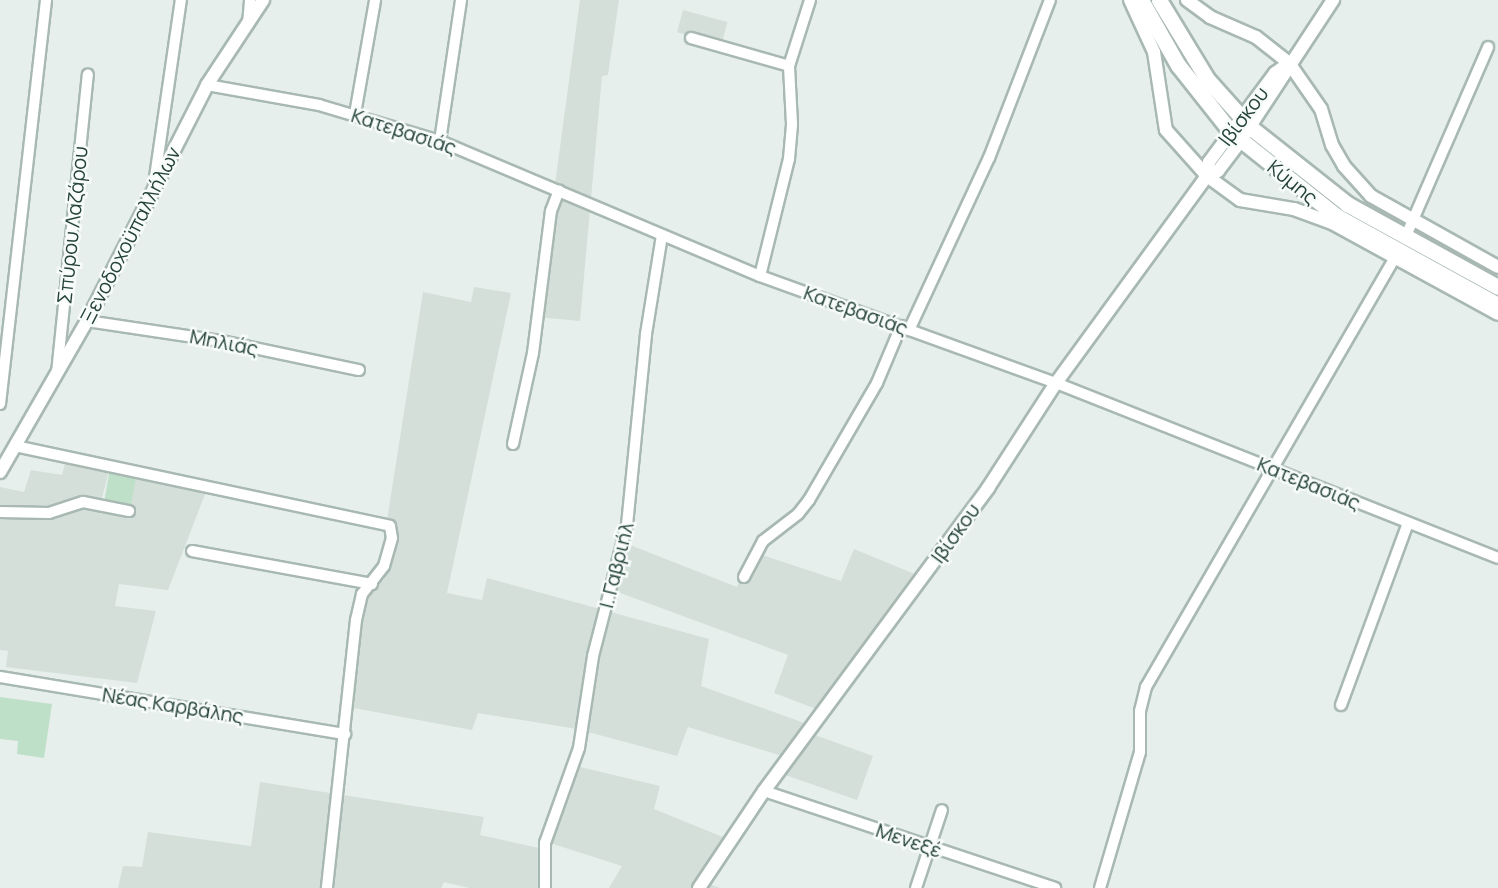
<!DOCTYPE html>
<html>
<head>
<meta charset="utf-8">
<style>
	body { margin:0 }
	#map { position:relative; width:1498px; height:888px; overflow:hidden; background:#e6efeb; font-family:Manrope,sans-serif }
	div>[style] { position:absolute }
	.built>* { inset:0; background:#d4dfda; transform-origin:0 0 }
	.green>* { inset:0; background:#bfe0c8; transform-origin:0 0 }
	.roads { filter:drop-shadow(2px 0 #a8b8b2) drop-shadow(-2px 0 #a8b8b2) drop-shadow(0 2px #a8b8b2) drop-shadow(0 -2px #a8b8b2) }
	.minor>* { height:10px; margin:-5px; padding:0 5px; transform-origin:5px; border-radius:5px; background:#fff }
	.tertiary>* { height:12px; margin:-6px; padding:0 6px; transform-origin:6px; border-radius:6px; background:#fff }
	.secondary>* { height:15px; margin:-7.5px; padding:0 7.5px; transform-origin:7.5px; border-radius:7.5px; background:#fff }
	span { translate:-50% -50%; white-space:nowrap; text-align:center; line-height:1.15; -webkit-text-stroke:5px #f7fbf9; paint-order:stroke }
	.street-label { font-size:20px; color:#24423a }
</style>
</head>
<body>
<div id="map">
	<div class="built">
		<div style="clip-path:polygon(580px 0,619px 0,608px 75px,602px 76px,580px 321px,537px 317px,553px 211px,563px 187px,555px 184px)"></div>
		<div style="left:683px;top:10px;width:46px;height:23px;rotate:15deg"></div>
		<div style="clip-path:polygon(474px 287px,511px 293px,447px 593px,482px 600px,487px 578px,709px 639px,701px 686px,807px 724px,804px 731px,873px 756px,857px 800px,771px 770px,782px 756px,688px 727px,677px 756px,577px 729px,478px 713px,472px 730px,354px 708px,359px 627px,365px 596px,384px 580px,395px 529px,387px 520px,423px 292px,471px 302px)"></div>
		<div style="clip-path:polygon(68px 453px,111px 463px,101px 502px,138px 468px,209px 484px,168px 590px,119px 584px,115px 606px,156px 611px,137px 683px,6px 667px,8px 651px,0 650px,0 487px,24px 492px,31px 470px,62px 475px)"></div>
		<div style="clip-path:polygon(625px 543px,737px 587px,753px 552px,841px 581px,854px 549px,917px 575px,819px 710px,774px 693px,788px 655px,615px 591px)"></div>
		<div style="clip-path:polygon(576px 766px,660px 786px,654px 809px,725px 838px,698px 880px,720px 888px,609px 888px,622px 866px,550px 843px)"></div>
		<div style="clip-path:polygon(260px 782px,484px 817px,480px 835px,548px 850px,550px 888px,469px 888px,444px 882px,441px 888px,118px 888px,123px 866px,142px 867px,148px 832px,251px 846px)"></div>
	</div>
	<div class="green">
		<div style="left:111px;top:463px;width:27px;height:40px;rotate:10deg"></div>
		<div style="clip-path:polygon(0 697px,52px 704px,44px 758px,17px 754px,18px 741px,0 739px)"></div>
	</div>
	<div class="roads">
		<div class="minor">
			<div style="left:248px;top:24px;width:24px;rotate:-85deg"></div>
			<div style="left:691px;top:38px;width:102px;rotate:15.9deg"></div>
			<div style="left:207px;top:85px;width:114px;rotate:10.1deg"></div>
			<div style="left:319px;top:105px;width:126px;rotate:16.6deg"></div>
			<div style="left:440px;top:141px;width:347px;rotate:22.9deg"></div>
			<div style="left:760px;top:276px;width:315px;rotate:19.9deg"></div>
			<div style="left:1056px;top:383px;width:475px;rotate:21.6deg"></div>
			<div style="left:355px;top:114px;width:116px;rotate:-80deg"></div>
			<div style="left:440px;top:141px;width:143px;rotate:-81.5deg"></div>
			<div style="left:154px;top:184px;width:186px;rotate:-81.7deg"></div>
			<div style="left:1406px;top:236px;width:206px;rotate:-66.5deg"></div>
			<div style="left:760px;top:276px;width:121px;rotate:-76.1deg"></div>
			<div style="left:789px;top:159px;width:35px;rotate:-85deg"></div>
			<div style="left:792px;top:124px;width:58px;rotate:-93deg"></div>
			<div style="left:789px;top:66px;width:69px;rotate:-72.3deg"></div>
			<div style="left:87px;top:321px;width:135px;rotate:8.5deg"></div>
			<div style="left:221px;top:341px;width:141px;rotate:11.9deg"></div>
			<div style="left:909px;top:330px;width:190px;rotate:-65.1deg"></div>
			<div style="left:989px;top:158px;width:169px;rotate:-68.9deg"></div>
			<div style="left:57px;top:373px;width:300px;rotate:-84.1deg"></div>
			<div style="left:0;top:404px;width:407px;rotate:-83.5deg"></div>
			<div style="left:513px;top:444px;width:93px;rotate:-77.6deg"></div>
			<div style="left:533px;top:353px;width:143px;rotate:-82.8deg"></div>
			<div style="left:551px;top:211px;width:22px;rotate:-69deg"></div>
			<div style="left:15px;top:446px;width:383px;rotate:12deg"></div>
			<div style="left:390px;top:526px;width:12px;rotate:81deg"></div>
			<div style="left:392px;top:538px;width:29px;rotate:106deg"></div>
			<div style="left:384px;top:566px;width:36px;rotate:128deg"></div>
			<div style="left:362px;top:594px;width:27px;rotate:103deg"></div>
			<div style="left:356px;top:620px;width:270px;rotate:96.2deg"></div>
			<div style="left:0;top:512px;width:49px;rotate:1.2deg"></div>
			<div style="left:49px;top:513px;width:36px;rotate:-18deg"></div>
			<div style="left:83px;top:502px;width:47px;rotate:11.1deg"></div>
			<div style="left:192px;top:551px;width:183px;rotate:10.4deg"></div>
			<div style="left:744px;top:577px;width:41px;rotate:-62.2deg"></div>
			<div style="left:763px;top:541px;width:44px;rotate:-37.6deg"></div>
			<div style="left:798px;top:514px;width:18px;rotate:-52deg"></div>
			<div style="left:809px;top:500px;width:135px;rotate:-59.8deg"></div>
			<div style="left:877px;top:383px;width:62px;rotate:-67.2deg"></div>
			<div style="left:0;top:677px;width:350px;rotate:9.4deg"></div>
			<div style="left:1341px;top:705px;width:194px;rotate:-69.8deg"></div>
			<div style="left:764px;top:791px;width:307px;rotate:18.4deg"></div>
			<div style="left:545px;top:888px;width:45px;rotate:-90deg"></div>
			<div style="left:545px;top:843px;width:101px;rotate:-70.3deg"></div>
			<div style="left:579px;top:748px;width:93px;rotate:-81.3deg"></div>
			<div style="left:593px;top:656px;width:135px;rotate:-75.5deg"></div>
			<div style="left:627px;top:525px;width:192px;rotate:-84.3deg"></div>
			<div style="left:646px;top:334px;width:100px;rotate:-80.8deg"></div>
			<div style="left:916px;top:888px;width:82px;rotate:-71.6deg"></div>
			<div style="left:1100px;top:888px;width:142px;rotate:-73.6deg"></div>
			<div style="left:1140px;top:752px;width:41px;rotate:-90deg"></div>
			<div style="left:1140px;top:711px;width:25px;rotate:-76deg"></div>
			<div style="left:1146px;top:687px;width:496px;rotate:-59.9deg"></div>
		</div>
		<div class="tertiary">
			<div style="left:1130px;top:0;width:57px;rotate:65.2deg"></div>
			<div style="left:1154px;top:52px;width:79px;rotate:81.3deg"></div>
			<div style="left:1166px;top:130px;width:62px;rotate:48.3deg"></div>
			<div style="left:1207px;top:176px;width:41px;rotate:36deg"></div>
			<div style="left:1240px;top:200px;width:55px;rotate:9.5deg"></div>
			<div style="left:1294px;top:209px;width:40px;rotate:20.2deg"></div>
			<div style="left:1332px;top:223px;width:189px;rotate:28.7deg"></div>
			<div style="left:1187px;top:0;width:29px;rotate:36deg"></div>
			<div style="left:1210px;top:17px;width:50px;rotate:23.5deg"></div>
			<div style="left:1256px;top:37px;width:42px;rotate:38.2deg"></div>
			<div style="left:1289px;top:63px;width:56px;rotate:55.2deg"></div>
			<div style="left:1321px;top:109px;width:38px;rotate:73deg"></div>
			<div style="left:1332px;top:145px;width:24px;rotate:60deg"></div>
			<div style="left:1344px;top:166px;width:40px;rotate:48deg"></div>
			<div style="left:1371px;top:196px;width:145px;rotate:29.2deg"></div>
			<div style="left:1207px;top:176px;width:14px;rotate:-82deg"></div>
			<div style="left:1209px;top:162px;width:111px;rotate:-53.4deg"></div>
			<div style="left:1275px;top:73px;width:17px;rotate:-36deg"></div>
			<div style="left:0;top:472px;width:174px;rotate:-60.1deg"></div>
			<div style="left:87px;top:321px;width:265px;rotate:-63deg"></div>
			<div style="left:207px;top:85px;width:102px;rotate:-56.6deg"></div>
			<div style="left:699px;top:888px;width:117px;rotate:-56.2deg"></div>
			<div style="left:764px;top:791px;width:377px;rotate:-53.5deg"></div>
			<div style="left:988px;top:488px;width:125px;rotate:-57.1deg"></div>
			<div style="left:1056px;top:383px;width:256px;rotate:-53.9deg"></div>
			<div style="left:1207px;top:176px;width:12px;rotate:-24deg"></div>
			<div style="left:1218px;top:171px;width:39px;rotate:-53deg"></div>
			<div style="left:1241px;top:140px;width:168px;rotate:-56.7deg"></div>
		</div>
		<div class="secondary">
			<div style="left:1141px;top:0;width:75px;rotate:60.4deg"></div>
			<div style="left:1178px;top:65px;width:85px;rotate:51.7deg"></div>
			<div style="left:1231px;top:132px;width:137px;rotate:38.5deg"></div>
			<div style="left:1338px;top:217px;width:183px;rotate:28.8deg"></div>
			<div style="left:1159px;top:0;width:92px;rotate:58.7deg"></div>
			<div style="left:1207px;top:79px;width:64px;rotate:48.1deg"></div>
			<div style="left:1250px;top:127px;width:124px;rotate:38.4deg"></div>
			<div style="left:1347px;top:204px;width:172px;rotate:28.8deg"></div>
		</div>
	</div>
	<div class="street-label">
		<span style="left:1243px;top:116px;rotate:-53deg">Ιβίσκου</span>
		<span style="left:404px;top:131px;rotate:18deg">Κατεβασιάς</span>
		<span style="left:1293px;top:182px;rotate:39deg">Κύμης</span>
		<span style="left:72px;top:225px;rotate:-84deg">Σπύρου Λαζάρου</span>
		<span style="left:130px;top:235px;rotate:-63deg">Ξενοδοχοϋπαλλήλων</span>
		<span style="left:856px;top:310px;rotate:20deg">Κατεβασιάς</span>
		<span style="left:224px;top:342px;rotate:11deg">Μηλιάς</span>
		<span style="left:1309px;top:483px;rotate:22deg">Κατεβασιάς</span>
		<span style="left:955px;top:533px;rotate:-54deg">Ιβίσκου</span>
		<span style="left:616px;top:565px;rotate:-76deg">Ι. Γαβριήλ</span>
		<span style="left:173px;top:705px;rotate:9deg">Νέας Καρβάλης</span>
		<span style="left:909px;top:840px;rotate:19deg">Μενεξέ</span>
	</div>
</div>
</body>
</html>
